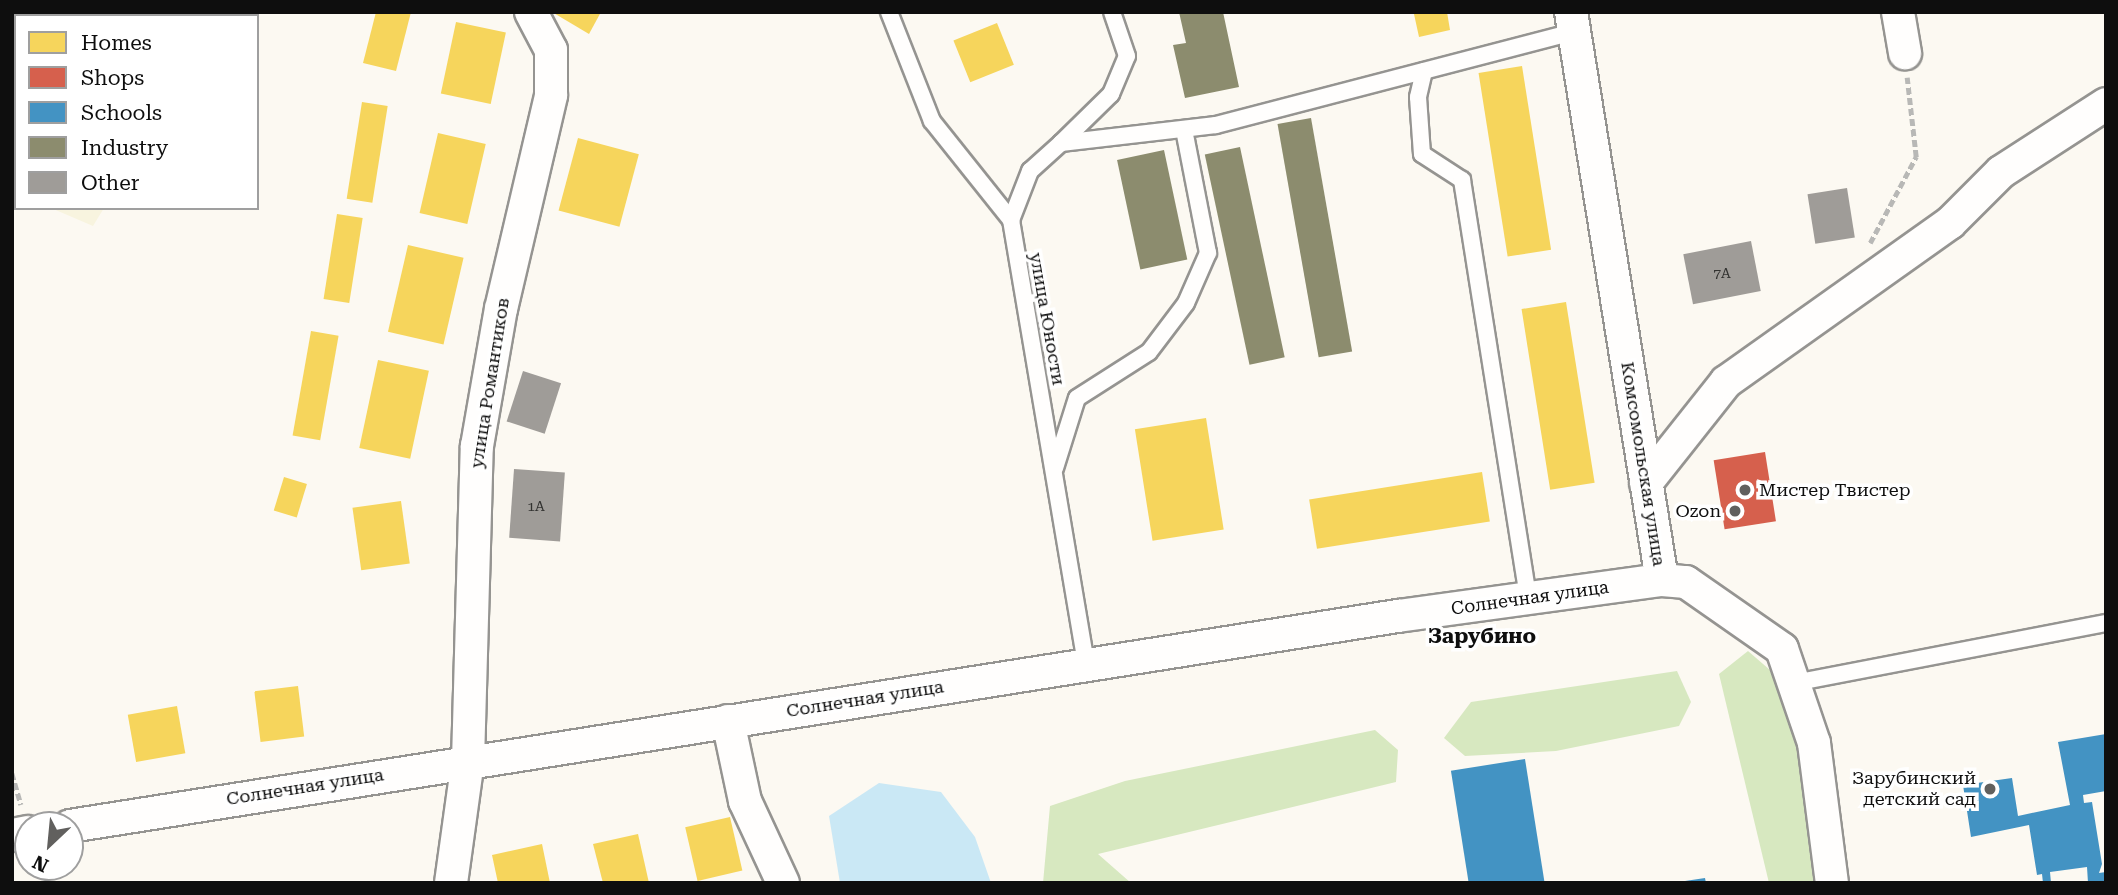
<!DOCTYPE html>
<html>
<head>
<meta charset="utf-8">
<style>
	body { margin:0 }
	#map { position:relative; width:2118px; height:895px; overflow:hidden; background:#fcf9f2; font-family:"Roboto Serif",serif }
	div>[style] { position:absolute }
	.farmland>* { inset:0; background:#f8f4df; transform-origin:0 0 }
	.green>* { inset:0; background:#e6f1d3 }
	.forest>* { inset:0; background:#d7e8c0 }
	.water>* { inset:0; background:#cae8f5 }
	.homes>* { inset:0; background:#f6d55c; transform-origin:0 0 }
	.shops>* { inset:0; background:#d6604d; transform-origin:0 0 }
	.schools>* { inset:0; background:#4393c3; transform-origin:0 0 }
	.industry>* { inset:0; background:#8c8c6e; transform-origin:0 0 }
	.building>* { inset:0; background:#9f9c98; transform-origin:0 0 }
	.path>* { height:4.5px; margin-top:-2.25px; transform-origin:0; background:repeating-linear-gradient(90deg,#b8b8b6 0 7px,transparent 0 10.5px) }
	.roads { filter:drop-shadow(2px 0 #959491) drop-shadow(-2px 0 #959491) drop-shadow(0 2px #959491) drop-shadow(0 -2px #959491) }
	.service>* { height:16px; margin:-8px; padding:0 8px; transform-origin:8px; border-radius:8px; background:#fffefd }
	.minor>* { height:32px; margin:-16px; padding:0 16px; transform-origin:16px; border-radius:16px; background:#fffefd }
	.dots>* { width:19px; height:19px; translate:-50% -50%; box-sizing:border-box; border:4px solid #fff; border-radius:50% }
	span { translate:-50% -50%; white-space:nowrap; text-align:center; line-height:1.15; -webkit-text-stroke:7px #fff; paint-order:stroke }
	.number-label { font-size:14px; color:#323230 }
	.number-label span { -webkit-text-stroke-width:0 }
	.street-label { font-size:18px; color:#0e0e0e }
	.poi-label { font-size:18px; color:#0e0e0e }
	.left { translate:0 -50%; text-align:left }
	.right { translate:-100% -50%; text-align:right }
	.quarter-label { font-size:21px; color:#0e0e0e; font-weight:700 }
	.frame { position:absolute; inset:0; border:14px solid #0e0e0e; pointer-events:none }
	.legend { position:absolute; left:14px; top:14px; width:245px; height:196px; box-sizing:border-box; background:#fff; border:2px solid #9f9f9f; margin:0; padding:9px 12px; list-style:none; font-size:21px; color:#0e0e0e }
	.legend li { display:flex; align-items:center; gap:14px; height:35px }
	.legend b { width:35px; border:2px solid #9f9f9f }
	.north { position:absolute; left:14px; top:811px; width:70px; height:70px; box-sizing:border-box; background:#fff; border:2px solid #9f9f9f; border-radius:50%; rotate:206deg; font-size:19px; font-weight:700; line-height:28px; text-align:center; color:#0e0e0e }
	.north::after { content:''; display:block; margin:auto; width:24px; height:32px; background:#61605e; clip-path:polygon(50% 0,100% 100%,50% 72%,0 100%) }
</style>
</head>
<body>
<div id="map">
	<div class="farmland">
		<div style="clip-path:polygon(152px 12px,229px 12px,150px 16px)"></div>
		<div style="left:12px;top:38px;width:4px;height:158px;rotate:14deg"></div>
		<div style="clip-path:polygon(51px 208px,104px 208px,93px 226px)"></div>
	</div>
	<div class="green">
		<div style="clip-path:polygon(52px 12px,140px 12px,51px 16px)"></div>
	</div>
	<div class="forest">
		<div style="clip-path:polygon(1748px 651px,1770px 670px,1804px 767px,1819px 883px,1769px 883px,1719px 674px)"></div>
		<div style="clip-path:polygon(1677px 671px,1691px 702px,1679px 726px,1556px 751px,1465px 756px,1444px 738px,1471px 702px)"></div>
		<div style="clip-path:polygon(1375px 730px,1398px 750px,1396px 782px,1098px 854px,1131px 883px,1043px 883px,1050px 806px,1125px 781px)"></div>
	</div>
	<div class="water">
		<div style="clip-path:polygon(879px 783px,941px 792px,975px 837px,991px 883px,840px 883px,829px 816px)"></div>
	</div>
	<div class="homes">
		<div style="clip-path:polygon(376px 12px,411px 12px,396px 71px,363px 63px)"></div>
		<div style="clip-path:polygon(552px 12px,601px 12px,589px 34px)"></div>
		<div style="clip-path:polygon(1447px 12px,1450px 30px,1419px 37px,1414px 14px)"></div>
		<div style="left:456px;top:22px;width:51px;height:73px;rotate:12deg"></div>
		<div style="left:997px;top:23px;width:45px;height:47px;rotate:68deg"></div>
		<div style="left:1522px;top:66px;width:186px;height:44px;rotate:81deg"></div>
		<div style="left:362px;top:102px;width:26px;height:98px;rotate:9deg"></div>
		<div style="left:438px;top:133px;width:49px;height:82px;rotate:13deg"></div>
		<div style="left:578px;top:138px;width:63px;height:75px;rotate:15deg"></div>
		<div style="left:337px;top:214px;width:26px;height:86px;rotate:9deg"></div>
		<div style="left:408px;top:245px;width:57px;height:89px;rotate:13deg"></div>
		<div style="left:1566px;top:302px;width:183px;height:45px;rotate:81deg"></div>
		<div style="left:311px;top:331px;width:28px;height:106px;rotate:10deg"></div>
		<div style="left:378px;top:360px;width:52px;height:90px;rotate:12deg"></div>
		<div style="left:1206px;top:418px;width:113px;height:72px;rotate:81deg"></div>
		<div style="left:1482px;top:472px;width:50px;height:175px;rotate:81deg"></div>
		<div style="left:284px;top:477px;width:24px;height:35px;rotate:17deg"></div>
		<div style="left:401px;top:501px;width:63px;height:49px;rotate:82deg"></div>
		<div style="left:298px;top:686px;width:51px;height:44px;rotate:83deg"></div>
		<div style="left:177px;top:706px;width:48px;height:50px;rotate:80deg"></div>
		<div style="left:730px;top:817px;width:55px;height:46px;rotate:77deg"></div>
		<div style="clip-path:polygon(638px 834px,649px 883px,603px 883px,593px 844px)"></div>
		<div style="clip-path:polygon(542px 844px,550px 883px,498px 883px,492px 855px)"></div>
	</div>
	<div class="shops">
		<div style="left:1765px;top:452px;width:70px;height:52px;rotate:81deg"></div>
	</div>
	<div class="schools">
		<div style="clip-path:polygon(2106px 734px,2106px 791px,2083px 795px,2084px 803px,2092px 802px,2102px 864px,2099px 873px,2106px 872px,2106px 883px,2088px 883px,2087px 867px,2050px 872px,2051px 883px,2043px 883px,2042px 874px,2037px 875px,2029px 825px,1971px 837px,1963px 785px,2012px 778px,2018px 816px,2070px 805px,2058px 742px)"></div>
		<div style="left:1525px;top:759px;width:125px;height:75px;rotate:81deg"></div>
		<div style="clip-path:polygon(1705px 878px,1706px 883px,1685px 883px,1685px 881px)"></div>
	</div>
	<div class="industry">
		<div style="clip-path:polygon(1179px 12px,1223px 12px,1239px 87px,1185px 98px,1173px 45px,1186px 43px)"></div>
		<div style="left:1311px;top:118px;width:237px;height:34px;rotate:80deg"></div>
		<div style="left:1240px;top:147px;width:215px;height:36px;rotate:78deg"></div>
		<div style="left:1164px;top:150px;width:112px;height:48px;rotate:78deg"></div>
	</div>
	<div class="building">
		<div style="left:1847px;top:188px;width:50px;height:40px;rotate:81deg"></div>
		<div style="left:1751px;top:241px;width:51px;height:69px;rotate:79deg"></div>
		<div style="left:523px;top:371px;width:40px;height:53px;rotate:18deg"></div>
		<div style="left:514px;top:469px;width:51px;height:69px;rotate:4deg"></div>
	</div>
	<div class="path">
		<div style="left:1870px;top:243px;width:98px;rotate:-61.9deg"></div>
		<div style="left:1916px;top:157px;width:80px;rotate:-96.5deg"></div>
		<div style="left:12px;top:773px;width:33px;rotate:74deg"></div>
	</div>
	<div class="roads">
		<div class="service">
			<div style="left:889px;top:12px;width:117px;rotate:68.5deg"></div>
			<div style="left:932px;top:121px;width:127px;rotate:51.4deg"></div>
			<div style="left:1011px;top:220px;width:451px;rotate:80.4deg"></div>
			<div style="left:1424px;top:71px;width:27px;rotate:103deg"></div>
			<div style="left:1418px;top:97px;width:57px;rotate:86deg"></div>
			<div style="left:1422px;top:154px;width:48px;rotate:33deg"></div>
			<div style="left:1462px;top:180px;width:423px;rotate:81deg"></div>
			<div style="left:1061px;top:143px;width:70px;rotate:-44.4deg"></div>
			<div style="left:1111px;top:94px;width:41px;rotate:-67.2deg"></div>
			<div style="left:1127px;top:56px;width:46px;rotate:-108.8deg"></div>
			<div style="left:1011px;top:220px;width:53px;rotate:-68.8deg"></div>
			<div style="left:1030px;top:171px;width:42px;rotate:-42.1deg"></div>
			<div style="left:1061px;top:143px;width:156px;rotate:-6.6deg"></div>
			<div style="left:1216px;top:125px;width:370px;rotate:-14.6deg"></div>
			<div style="left:1055px;top:468px;width:73px;rotate:-72.6deg"></div>
			<div style="left:1077px;top:398px;width:85px;rotate:-32.6deg"></div>
			<div style="left:1149px;top:352px;width:61px;rotate:-52.9deg"></div>
			<div style="left:1186px;top:303px;width:55px;rotate:-66.3deg"></div>
			<div style="left:1208px;top:253px;width:126px;rotate:-101deg"></div>
			<div style="left:1794px;top:683px;width:318px;rotate:-10.9deg"></div>
		</div>
		<div class="minor">
			<div style="left:1571px;top:12px;width:575px;rotate:80.9deg"></div>
			<div style="left:1898px;top:12px;width:42px;rotate:80.3deg"></div>
			<div style="left:1646px;top:483px;width:129px;rotate:-51.6deg"></div>
			<div style="left:1726px;top:382px;width:275px;rotate:-35.4deg"></div>
			<div style="left:1950px;top:223px;width:72px;rotate:-45deg"></div>
			<div style="left:2001px;top:172px;width:125px;rotate:-32.9deg"></div>
			<div style="left:728px;top:721px;width:82px;rotate:78deg"></div>
			<div style="left:745px;top:801px;width:90px;rotate:65.1deg"></div>
			<div style="left:70px;top:826px;width:1345px;rotate:-8.99deg"></div>
			<div style="left:1398px;top:616px;width:266px;rotate:-7.8deg"></div>
			<div style="left:1662px;top:580px;width:24px;rotate:5deg"></div>
			<div style="left:1686px;top:582px;width:117px;rotate:34.9deg"></div>
			<div style="left:1782px;top:649px;width:99px;rotate:71.2deg"></div>
			<div style="left:1814px;top:743px;width:141px;rotate:82.7deg"></div>
			<div style="left:12px;top:835px;width:16px;rotate:-11deg"></div>
			<div style="left:451px;top:883px;width:123px;rotate:-82.1deg"></div>
			<div style="left:468px;top:761px;width:315px;rotate:-88.4deg"></div>
			<div style="left:477px;top:446px;width:139px;rotate:-80.1deg"></div>
			<div style="left:501px;top:309px;width:220px;rotate:-76.8deg"></div>
			<div style="left:551px;top:95px;width:45px;rotate:-90deg"></div>
			<div style="left:551px;top:50px;width:43px;rotate:-117.8deg"></div>
		</div>
	</div>
	<div class="dots">
		<div style="left:1745px;top:490px;background:#61605e"></div>
		<div style="left:1735px;top:511px;background:#61605e"></div>
		<div style="left:1990px;top:789px;background:#61605e"></div>
	</div>
	<div class="number-label">
		<span style="left:1722px;top:273px">7А</span>
		<span style="left:536px;top:506px">1А</span>
	</div>
	<div class="street-label">
		<span style="left:1047px;top:319px;rotate:80deg">улица Юности</span>
		<span style="left:490px;top:383px;rotate:-81deg">улица Романтиков</span>
		<span style="left:1643px;top:464px;rotate:81deg">Комсомольская улица</span>
		<span style="left:1530px;top:598px;rotate:-8deg">Солнечная улица</span>
		<span style="left:865px;top:699px;rotate:-9deg">Солнечная улица</span>
		<span style="left:305px;top:787px;rotate:-9deg">Солнечная улица</span>
	</div>
	<div class="poi-label">
		<span class="left" style="left:1759px;top:490px">Мистер Твистер</span>
		<span class="right" style="left:1721px;top:511px">Ozon</span>
		<span class="right" style="left:1976px;top:789px">Зарубинский<br>детский сад</span>
	</div>
	<div class="quarter-label">
		<span style="left:1482px;top:636px">Зарубино</span>
	</div>
	<div class="frame"></div>
	<ul class="legend">
	<li><b style="height:19px;background:#f6d55c"></b>Homes</li>
	<li><b style="height:19px;background:#d6604d"></b>Shops</li>
	<li><b style="height:19px;background:#4393c3"></b>Schools</li>
	<li><b style="height:19px;background:#8c8c6e"></b>Industry</li>
	<li><b style="height:19px;background:#9f9c98"></b>Other</li>
	</ul>
	<div class="north">N</div>
</div>
</body>
</html>
